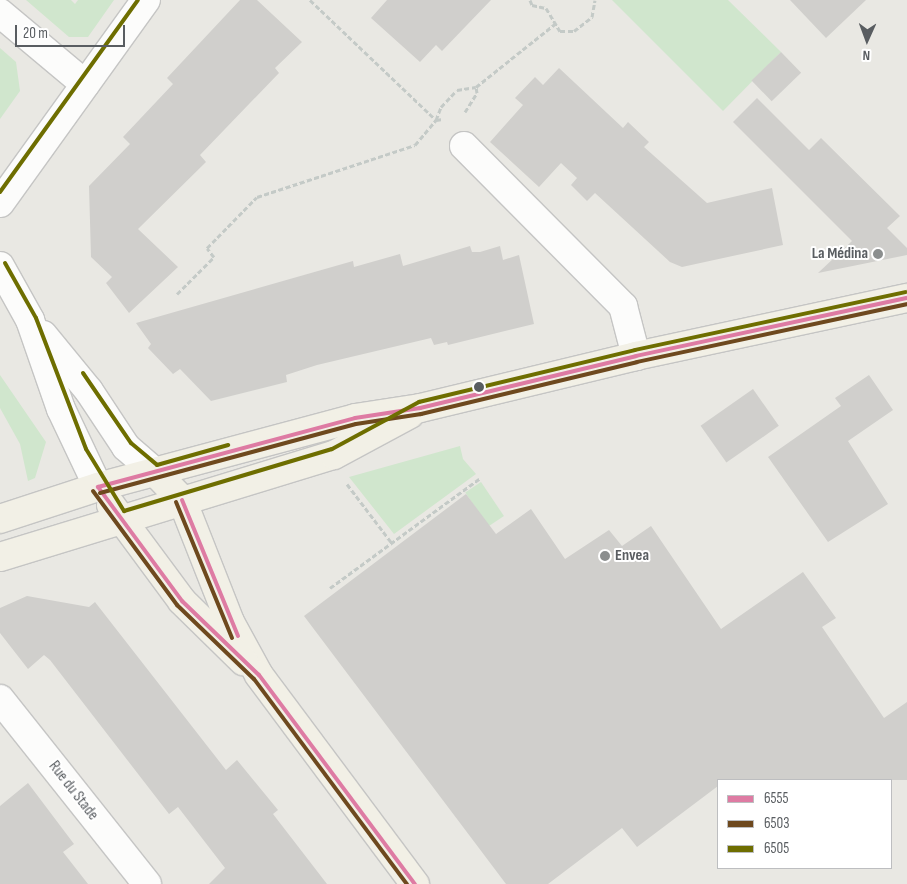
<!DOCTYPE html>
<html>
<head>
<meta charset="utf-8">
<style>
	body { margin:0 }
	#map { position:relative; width:907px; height:884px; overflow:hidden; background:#e9e8e3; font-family:"Sofia Sans Condensed",sans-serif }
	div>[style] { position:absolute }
	.green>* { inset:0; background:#d0e6cd; transform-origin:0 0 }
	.building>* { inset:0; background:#d0cfcc; transform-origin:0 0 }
	.path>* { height:3px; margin-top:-1.5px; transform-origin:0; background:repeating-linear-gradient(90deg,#c4cac7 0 5px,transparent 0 7.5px) }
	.roads { filter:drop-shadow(1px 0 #c5c5c4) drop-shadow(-1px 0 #c5c5c4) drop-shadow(0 1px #c5c5c4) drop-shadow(0 -1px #c5c5c4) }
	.minor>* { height:28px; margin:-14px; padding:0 14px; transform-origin:14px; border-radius:14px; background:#fcfcfb }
	.major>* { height:28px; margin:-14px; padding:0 14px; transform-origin:14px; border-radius:14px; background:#f2f0e6 }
	.bus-1>* { height:4px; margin:-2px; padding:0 2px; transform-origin:2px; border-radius:2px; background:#de7ba3 }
	.bus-2>* { height:4px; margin:-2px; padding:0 2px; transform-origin:2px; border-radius:2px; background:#6e491e }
	.bus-3>* { height:4px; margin:-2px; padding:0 2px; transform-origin:2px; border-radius:2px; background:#6e6e00 }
	.dots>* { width:14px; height:14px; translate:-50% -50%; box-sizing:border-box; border:2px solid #fff; border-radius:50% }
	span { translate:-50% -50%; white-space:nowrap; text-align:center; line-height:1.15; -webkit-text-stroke:4px #fff; paint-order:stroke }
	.poi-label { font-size:16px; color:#595d61; font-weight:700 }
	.right { translate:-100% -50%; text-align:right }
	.left { translate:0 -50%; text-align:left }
	.street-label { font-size:16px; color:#595d61 }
	.legend { position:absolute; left:717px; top:779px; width:175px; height:90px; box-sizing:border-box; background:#fff; border:1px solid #bdbec0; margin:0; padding:6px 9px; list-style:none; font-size:15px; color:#595d61 }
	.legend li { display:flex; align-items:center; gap:10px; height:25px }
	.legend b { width:25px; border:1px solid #bdbec0 }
	.north { position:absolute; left:842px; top:15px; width:50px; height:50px; -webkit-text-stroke:4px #fff; paint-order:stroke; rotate:182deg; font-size:14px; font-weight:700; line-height:20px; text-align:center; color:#595d61 }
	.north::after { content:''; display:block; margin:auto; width:18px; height:22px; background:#595d61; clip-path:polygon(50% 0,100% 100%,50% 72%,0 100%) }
	.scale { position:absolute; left:15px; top:25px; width:110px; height:22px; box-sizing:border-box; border:2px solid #595d61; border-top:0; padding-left:6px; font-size:15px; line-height:18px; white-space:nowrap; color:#595d61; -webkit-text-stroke:4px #fff; paint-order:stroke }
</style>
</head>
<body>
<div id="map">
	<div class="green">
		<div style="clip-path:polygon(26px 0,71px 0,75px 4px,78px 0,114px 0,88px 37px,69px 37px)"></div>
		<div style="clip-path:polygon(612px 0,728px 0,781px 52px,723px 111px)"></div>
		<div style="clip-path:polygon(0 48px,16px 62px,20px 91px,0 119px)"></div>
		<div style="clip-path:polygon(0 375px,46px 442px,35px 478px,28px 481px,20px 444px,0 408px)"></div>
		<div style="clip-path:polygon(460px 446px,463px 459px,476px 474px,394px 534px,349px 477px)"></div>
		<div style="left:481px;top:482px;width:41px;height:19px;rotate:56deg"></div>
	</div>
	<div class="building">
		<div style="clip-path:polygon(240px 0,257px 0,302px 42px,275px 68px,279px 73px,200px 155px,206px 162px,138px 229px,178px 267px,129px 313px,106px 283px,112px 277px,91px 257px,89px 186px,130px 144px,123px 137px,173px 84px,167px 78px)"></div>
		<div style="clip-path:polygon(387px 0,491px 0,442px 51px,436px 45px,420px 62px,371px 18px)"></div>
		<div style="clip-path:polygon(790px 0,866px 0,826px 38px)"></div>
		<div style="left:781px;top:52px;width:29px;height:41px;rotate:46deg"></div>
		<div style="clip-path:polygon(559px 68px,623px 128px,628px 122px,649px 142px,644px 147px,707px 203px,772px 188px,783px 245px,682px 267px,670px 262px,595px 193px,587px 201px,571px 185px,577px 178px,561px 163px,539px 187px,490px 142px,523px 105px,515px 98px,535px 77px,543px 85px)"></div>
		<div style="clip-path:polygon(757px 98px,809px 150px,821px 138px,900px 216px,887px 228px,907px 248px,907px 255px,818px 273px,852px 241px,733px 122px)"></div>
		<div style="clip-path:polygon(470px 246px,472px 252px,480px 252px,500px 246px,503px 260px,519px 255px,534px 324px,448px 345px,447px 342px,434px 345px,431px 338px,317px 365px,286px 375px,287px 382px,211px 401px,180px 369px,173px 374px,148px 348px,151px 344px,136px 323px,353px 261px,354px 267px,400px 254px,403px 266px)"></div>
		<div style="clip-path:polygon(869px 375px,893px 410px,848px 441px,888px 504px,828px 542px,768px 457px,841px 406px,835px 398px)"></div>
		<div style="left:753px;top:389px;width:45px;height:64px;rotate:55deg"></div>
		<div style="clip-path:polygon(466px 494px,496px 534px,531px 509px,565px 559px,609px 530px,622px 546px,651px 526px,721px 629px,803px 572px,836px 618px,822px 627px,884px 718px,907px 702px,907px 780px,718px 780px,718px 786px,637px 847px,622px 828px,548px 884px,506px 884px,304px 616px)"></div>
		<div style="clip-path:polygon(27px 596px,89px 607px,95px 602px,226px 770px,237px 760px,278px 810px,273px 814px,327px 884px,209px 884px,225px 868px,178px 807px,169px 814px,50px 660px,44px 655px,28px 669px,0 633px,0 608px)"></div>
		<div style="clip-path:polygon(28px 783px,74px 844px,63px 852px,88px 884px,0 884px,0 806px)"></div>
	</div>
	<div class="path">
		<div style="left:310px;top:0;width:174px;rotate:43.6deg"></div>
		<div style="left:436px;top:120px;width:14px;rotate:-69deg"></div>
		<div style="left:441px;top:107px;width:23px;rotate:-47deg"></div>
		<div style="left:457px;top:90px;width:19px;rotate:-9deg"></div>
		<div style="left:476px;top:87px;width:101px;rotate:-38.6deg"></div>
		<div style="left:530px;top:0;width:5px;rotate:68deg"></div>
		<div style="left:532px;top:5px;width:14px;rotate:12deg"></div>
		<div style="left:546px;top:8px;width:27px;rotate:59deg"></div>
		<div style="left:560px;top:31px;width:14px"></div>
		<div style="left:574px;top:31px;width:23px;rotate:-38deg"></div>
		<div style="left:592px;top:17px;width:17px;rotate:-80deg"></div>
		<div style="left:465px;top:112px;width:22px;rotate:-58deg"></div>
		<div style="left:477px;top:93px;width:6px;rotate:-99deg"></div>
		<div style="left:177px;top:294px;width:52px;rotate:-45deg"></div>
		<div style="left:214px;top:257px;width:11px;rotate:-128deg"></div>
		<div style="left:207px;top:248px;width:71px;rotate:-45.6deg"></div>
		<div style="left:257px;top:197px;width:166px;rotate:-18.2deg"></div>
		<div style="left:415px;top:145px;width:33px;rotate:-50deg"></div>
		<div style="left:436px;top:120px;width:7px;rotate:-8deg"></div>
		<div style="left:347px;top:484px;width:73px;rotate:52.8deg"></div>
		<div style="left:330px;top:588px;width:185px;rotate:-36.2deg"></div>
	</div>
	<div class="roads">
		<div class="minor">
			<div style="left:0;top:13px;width:111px;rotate:39.9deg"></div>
			<div style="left:464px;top:146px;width:226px;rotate:45.2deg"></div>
			<div style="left:623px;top:306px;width:52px;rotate:75.4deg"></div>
			<div style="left:0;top:203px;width:250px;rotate:-54.3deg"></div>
			<div style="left:0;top:266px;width:62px;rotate:60.9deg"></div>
			<div style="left:30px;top:320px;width:94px;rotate:70.8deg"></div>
			<div style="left:61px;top:409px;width:86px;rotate:64.6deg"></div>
			<div style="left:43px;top:335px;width:72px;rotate:50.6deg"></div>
			<div style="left:89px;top:391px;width:67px;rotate:56.5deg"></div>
			<div style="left:126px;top:447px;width:38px;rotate:41deg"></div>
			<div style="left:0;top:699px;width:236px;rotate:51.5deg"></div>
		</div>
		<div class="major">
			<div style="left:155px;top:472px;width:39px;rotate:46deg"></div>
			<div style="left:182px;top:500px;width:131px;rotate:68.5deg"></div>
			<div style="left:230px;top:622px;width:60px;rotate:61.3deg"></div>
			<div style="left:259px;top:675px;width:261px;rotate:53.3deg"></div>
			<div style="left:111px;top:505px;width:119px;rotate:53.5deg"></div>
			<div style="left:182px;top:601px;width:86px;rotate:44.5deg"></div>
			<div style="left:0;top:519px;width:103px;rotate:-18.1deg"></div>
			<div style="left:98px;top:487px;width:266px;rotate:-15deg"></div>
			<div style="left:355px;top:418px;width:66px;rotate:-8.7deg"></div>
			<div style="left:420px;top:408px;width:222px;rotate:-13.5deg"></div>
			<div style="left:636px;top:356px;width:277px;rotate:-12.1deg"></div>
			<div style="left:0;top:557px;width:349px;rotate:-17deg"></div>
			<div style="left:334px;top:455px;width:86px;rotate:-28.3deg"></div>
		</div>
	</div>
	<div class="bus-1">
		<div style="left:98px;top:487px;width:266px;rotate:-15deg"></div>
		<div style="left:355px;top:418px;width:66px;rotate:-8.7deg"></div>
		<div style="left:420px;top:408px;width:222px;rotate:-13.5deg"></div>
		<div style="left:636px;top:356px;width:277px;rotate:-12.1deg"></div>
		<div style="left:98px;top:487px;width:142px;rotate:53.6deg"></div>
		<div style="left:182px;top:601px;width:107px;rotate:43.9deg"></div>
		<div style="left:259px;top:675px;width:261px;rotate:53.3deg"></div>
		<div style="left:182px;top:500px;width:147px;rotate:67.6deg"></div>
	</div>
	<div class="bus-2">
		<div style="left:93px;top:491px;width:142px;rotate:53.6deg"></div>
		<div style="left:177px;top:605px;width:107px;rotate:43.9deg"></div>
		<div style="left:254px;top:679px;width:256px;rotate:53.3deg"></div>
		<div style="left:100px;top:493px;width:265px;rotate:-15.1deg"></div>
		<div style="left:356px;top:424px;width:66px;rotate:-8.7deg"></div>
		<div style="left:421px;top:414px;width:222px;rotate:-13.5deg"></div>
		<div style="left:637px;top:362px;width:276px;rotate:-12.1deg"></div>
		<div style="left:176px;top:502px;width:147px;rotate:67.6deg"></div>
	</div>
	<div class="bus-3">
		<div style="left:0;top:192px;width:236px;rotate:-54.3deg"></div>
		<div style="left:5px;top:263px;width:63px;rotate:60.6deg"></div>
		<div style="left:36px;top:318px;width:140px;rotate:69.1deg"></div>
		<div style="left:86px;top:449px;width:73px;rotate:58.5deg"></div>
		<div style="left:124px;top:511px;width:217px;rotate:-16.6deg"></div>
		<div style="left:332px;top:449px;width:99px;rotate:-28.4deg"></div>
		<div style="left:419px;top:402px;width:222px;rotate:-13.5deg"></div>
		<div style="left:635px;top:350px;width:277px;rotate:-12.1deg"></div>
		<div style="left:83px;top:373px;width:85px;rotate:55.6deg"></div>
		<div style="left:131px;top:443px;width:34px;rotate:40deg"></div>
		<div style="left:157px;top:465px;width:74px;rotate:-15.7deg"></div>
	</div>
	<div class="dots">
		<div style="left:878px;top:254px;background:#8b8e8e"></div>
		<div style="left:479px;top:387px;background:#595d61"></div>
		<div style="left:605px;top:556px;background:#8b8e8e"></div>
	</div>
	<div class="poi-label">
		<span class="right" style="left:868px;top:254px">La Médina</span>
		<span class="left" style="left:615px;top:556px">Envea</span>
	</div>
	<div class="street-label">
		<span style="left:73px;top:791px;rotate:52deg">Rue du Stade</span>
	</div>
	<ul class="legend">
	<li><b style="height:6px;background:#de7ba3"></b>6555</li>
	<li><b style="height:6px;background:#6e491e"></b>6503</li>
	<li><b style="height:6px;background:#6e6e00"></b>6505</li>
	</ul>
	<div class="north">N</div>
	<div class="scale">20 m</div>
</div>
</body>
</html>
